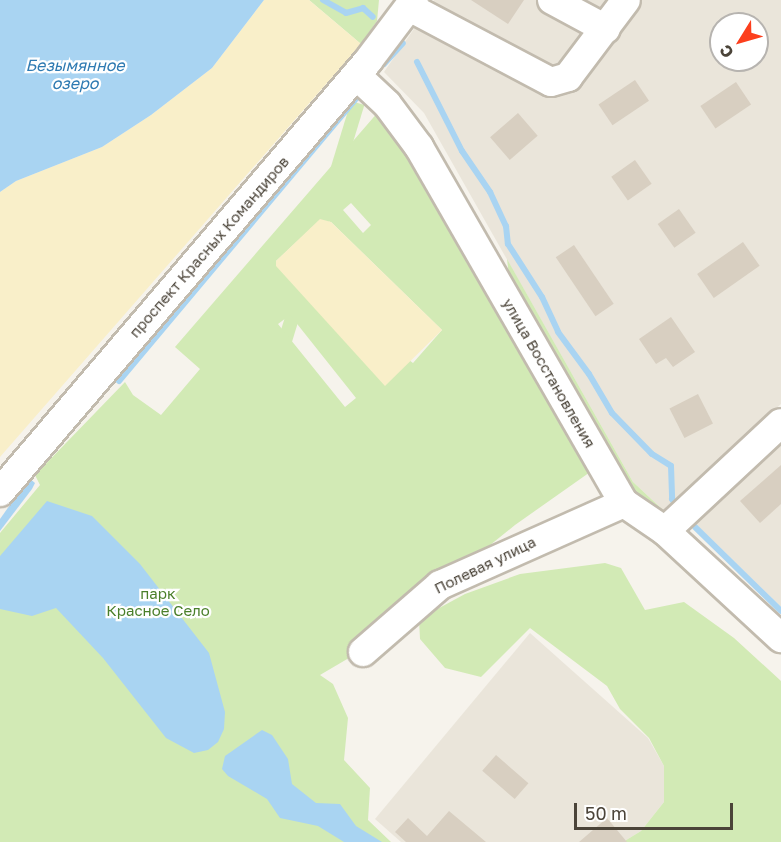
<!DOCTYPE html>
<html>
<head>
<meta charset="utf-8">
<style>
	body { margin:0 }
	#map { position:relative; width:781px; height:842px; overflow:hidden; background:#f6f3ec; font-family:"Golos Text",sans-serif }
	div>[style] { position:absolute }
	.residential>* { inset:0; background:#eae5da }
	.green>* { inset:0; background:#d2eab5; transform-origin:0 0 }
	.sand>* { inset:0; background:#f9efc9 }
	.water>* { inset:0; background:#a9d4f2 }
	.stream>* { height:6px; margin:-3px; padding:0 3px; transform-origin:3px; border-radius:3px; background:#a9d4f2 }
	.building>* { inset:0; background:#d8cfc1; transform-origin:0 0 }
	.roads { filter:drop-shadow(2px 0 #c2bbae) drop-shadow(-2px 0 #c2bbae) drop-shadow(0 2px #c2bbae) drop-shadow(0 -2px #c2bbae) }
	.minor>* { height:28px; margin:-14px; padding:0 14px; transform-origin:14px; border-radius:14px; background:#fff }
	span { translate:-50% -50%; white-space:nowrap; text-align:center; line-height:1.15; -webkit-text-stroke:4.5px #fff; paint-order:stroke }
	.street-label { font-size:15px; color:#4b4439 }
	.park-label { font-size:15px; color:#4a7f2a }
	.water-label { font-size:16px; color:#2e7ab2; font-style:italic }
	.north { position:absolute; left:709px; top:12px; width:60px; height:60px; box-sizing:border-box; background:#fff; border:2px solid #b7b4b0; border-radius:50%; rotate:233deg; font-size:16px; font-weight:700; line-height:24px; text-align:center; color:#4b4439 }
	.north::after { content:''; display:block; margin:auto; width:21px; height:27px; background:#fc3f1d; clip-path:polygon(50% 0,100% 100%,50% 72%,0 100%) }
	.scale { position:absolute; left:574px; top:803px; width:159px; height:27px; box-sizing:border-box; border:3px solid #4b4439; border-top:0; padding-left:8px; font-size:18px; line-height:21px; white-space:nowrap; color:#4b4439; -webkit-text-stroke:4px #fff; paint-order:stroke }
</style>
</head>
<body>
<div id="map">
	<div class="residential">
		<div style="clip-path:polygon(evenodd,434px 0,781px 0,781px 404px,663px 510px,633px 482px,424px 113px,384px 72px,434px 0,721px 24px,757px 24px,757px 60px,721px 60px,721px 24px)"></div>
		<div style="clip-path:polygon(781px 445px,781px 607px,696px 524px)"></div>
		<div style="clip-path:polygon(530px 633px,648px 738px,664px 766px,664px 802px,641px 831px,623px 842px,401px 842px,375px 819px)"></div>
	</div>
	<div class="green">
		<div style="clip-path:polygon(309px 0,379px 0,377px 21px,361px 44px)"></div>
		<div style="left:351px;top:101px;width:14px;height:369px;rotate:17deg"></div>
		<div style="clip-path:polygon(evenodd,379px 111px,420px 170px,593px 470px,515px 525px,354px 655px,320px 675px,333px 684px,348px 718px,344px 760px,370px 788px,368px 820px,391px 842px,0 842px,0 533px,40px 485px,35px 475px,125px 382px,133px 395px,161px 415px,200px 369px,175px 347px,379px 111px,351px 203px,371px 225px,363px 233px,343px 210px,351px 203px,379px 111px,320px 220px,331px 222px,442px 330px,413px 363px,276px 261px,320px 220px,379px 111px,290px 315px,356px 398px,345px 407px,278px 324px,290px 315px)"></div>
		<div style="clip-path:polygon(507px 259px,633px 482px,663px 510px,658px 513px,631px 500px,511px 294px)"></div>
		<div style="clip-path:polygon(605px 563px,621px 568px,645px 610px,684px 602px,734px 638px,781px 681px,781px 842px,623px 842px,641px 831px,664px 802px,664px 766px,649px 738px,620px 709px,607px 686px,530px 628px,481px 677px,445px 668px,420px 639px,419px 619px,465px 594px,520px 574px)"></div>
	</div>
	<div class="sand">
		<div style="clip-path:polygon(264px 0,309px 0,361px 44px,0 457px,0 192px,16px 181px,102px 147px,151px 115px,212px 68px)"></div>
		<div style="clip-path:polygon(320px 219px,331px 222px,442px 330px,385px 386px,276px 266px,276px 261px)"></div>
	</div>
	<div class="water">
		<div style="clip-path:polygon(0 0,264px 0,212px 68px,151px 115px,102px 147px,16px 181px,0 192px)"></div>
		<div style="clip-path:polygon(29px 478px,35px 483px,32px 489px,0 531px,0 519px)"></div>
		<div style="clip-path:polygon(47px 501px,92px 516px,140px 564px,209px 653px,225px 712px,224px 729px,218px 742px,208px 750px,194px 753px,166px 738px,103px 658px,56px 608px,32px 616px,0 609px,0 556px)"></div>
		<div style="clip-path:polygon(262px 730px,272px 735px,288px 759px,292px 784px,316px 803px,340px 804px,356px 826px,382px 842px,344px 842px,318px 826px,280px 818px,267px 799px,228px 776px,222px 769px,225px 756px)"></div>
	</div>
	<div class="stream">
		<div style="left:323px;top:0;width:26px;rotate:29deg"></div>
		<div style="left:346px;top:13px;width:18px;rotate:-16deg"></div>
		<div style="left:363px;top:8px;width:13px;rotate:42deg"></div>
		<div style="left:417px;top:62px;width:100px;rotate:63.2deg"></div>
		<div style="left:462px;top:151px;width:50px;rotate:55.7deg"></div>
		<div style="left:490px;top:192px;width:38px;rotate:65deg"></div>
		<div style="left:506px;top:226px;width:18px;rotate:84deg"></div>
		<div style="left:508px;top:244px;width:63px;rotate:57.3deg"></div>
		<div style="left:542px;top:297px;width:38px;rotate:65deg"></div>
		<div style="left:558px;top:332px;width:52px;rotate:53.6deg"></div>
		<div style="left:589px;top:374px;width:45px;rotate:59.5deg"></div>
		<div style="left:612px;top:413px;width:57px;rotate:45.7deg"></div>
		<div style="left:652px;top:454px;width:22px;rotate:32deg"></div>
		<div style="left:671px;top:466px;width:33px;rotate:88deg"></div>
		<div style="left:672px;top:499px;width:7px;rotate:56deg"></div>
		<div style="left:384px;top:64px;width:28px;rotate:-48deg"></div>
		<div style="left:119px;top:381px;width:375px;rotate:-50deg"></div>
		<div style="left:695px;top:527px;width:120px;rotate:44.3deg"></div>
	</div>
	<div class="building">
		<div style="clip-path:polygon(471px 0,524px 0,508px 24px)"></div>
		<div style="left:635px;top:80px;width:25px;height:44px;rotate:56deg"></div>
		<div style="left:736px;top:82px;width:27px;height:43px;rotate:56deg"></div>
		<div style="left:518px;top:113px;width:30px;height:37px;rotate:49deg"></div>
		<div style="left:635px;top:160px;width:29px;height:29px;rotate:55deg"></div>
		<div style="left:679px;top:209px;width:29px;height:26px;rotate:55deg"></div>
		<div style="left:743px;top:242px;width:29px;height:56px;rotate:55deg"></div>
		<div style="left:574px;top:245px;width:71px;height:22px;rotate:56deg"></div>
		<div style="clip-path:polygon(671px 317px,695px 352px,673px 367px,666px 358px,656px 364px,639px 339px)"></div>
		<div style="left:698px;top:394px;width:33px;height:32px;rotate:63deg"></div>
		<div style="clip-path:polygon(781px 465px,781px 504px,760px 523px,740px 501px)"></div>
		<div style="left:496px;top:755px;width:43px;height:21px;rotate:41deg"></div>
		<div style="clip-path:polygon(449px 811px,486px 842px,406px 842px,395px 832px,408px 818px,427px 836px)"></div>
		<div style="clip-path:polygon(607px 818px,627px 842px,579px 842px)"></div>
	</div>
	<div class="roads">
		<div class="minor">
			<div style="left:552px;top:0;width:61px;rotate:28.2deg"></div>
			<div style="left:411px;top:8px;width:158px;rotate:27.9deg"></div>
			<div style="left:551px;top:82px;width:18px;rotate:-16deg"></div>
			<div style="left:568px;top:77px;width:96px;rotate:-53deg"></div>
			<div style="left:356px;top:75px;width:42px;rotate:43.1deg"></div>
			<div style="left:387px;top:104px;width:54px;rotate:53.3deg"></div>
			<div style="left:419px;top:147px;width:411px;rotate:60.1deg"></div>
			<div style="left:624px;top:503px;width:50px;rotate:34.3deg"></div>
			<div style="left:665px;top:531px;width:158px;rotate:42.7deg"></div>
			<div style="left:0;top:492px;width:567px;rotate:-49.51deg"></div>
			<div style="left:368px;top:61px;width:76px;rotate:-53deg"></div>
			<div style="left:665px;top:531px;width:158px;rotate:-43deg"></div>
			<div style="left:363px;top:652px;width:102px;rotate:-41deg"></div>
			<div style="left:440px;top:585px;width:201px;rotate:-24deg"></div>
		</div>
	</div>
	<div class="street-label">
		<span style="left:209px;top:247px;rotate:-49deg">проспект Красных Командиров</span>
		<span style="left:549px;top:373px;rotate:60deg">улица Восстановления</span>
		<span style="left:485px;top:565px;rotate:-26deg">Полевая улица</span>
	</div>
	<div class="park-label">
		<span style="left:158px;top:602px">парк<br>Красное Село</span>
	</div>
	<div class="water-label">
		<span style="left:75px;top:74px">Безымянное<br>озеро</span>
	</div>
	<div class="north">С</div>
	<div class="scale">50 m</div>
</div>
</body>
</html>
